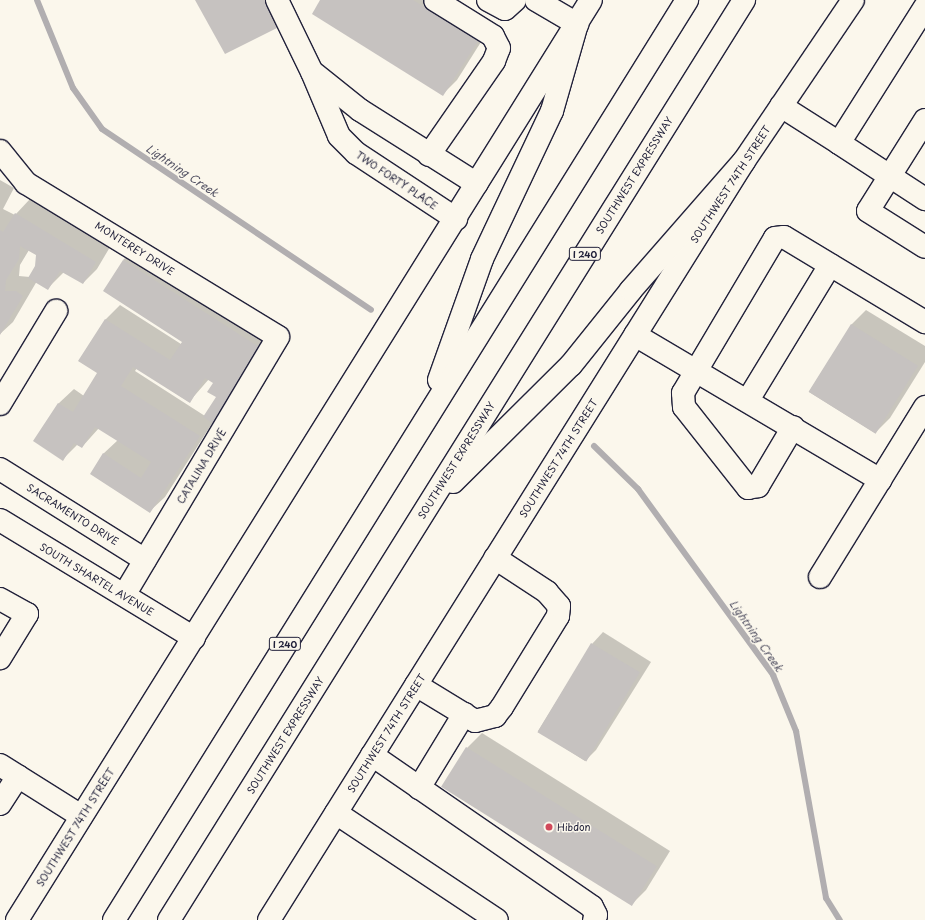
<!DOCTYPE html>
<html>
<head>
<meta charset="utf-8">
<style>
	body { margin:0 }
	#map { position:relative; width:925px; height:920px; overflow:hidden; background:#fbf7ec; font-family:"Playpen Sans",sans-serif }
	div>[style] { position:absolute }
	.shadow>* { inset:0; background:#0003 }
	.stream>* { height:6px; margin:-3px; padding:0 3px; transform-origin:3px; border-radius:3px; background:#b1aeb0 }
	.building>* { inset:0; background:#c6c2c0; transform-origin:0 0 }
	.roads { filter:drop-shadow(1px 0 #22223b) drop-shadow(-1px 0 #22223b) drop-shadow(0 1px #22223b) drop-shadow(0 -1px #22223b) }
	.minor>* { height:22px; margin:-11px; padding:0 11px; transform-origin:11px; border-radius:11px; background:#fbf7ec }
	.major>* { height:22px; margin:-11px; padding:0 11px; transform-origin:11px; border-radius:11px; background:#fbf7ec }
	.highway>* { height:22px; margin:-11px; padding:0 11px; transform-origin:11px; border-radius:11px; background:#fbf7ec }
	.dots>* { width:11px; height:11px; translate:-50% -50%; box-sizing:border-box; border:2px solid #fbf7ec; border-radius:50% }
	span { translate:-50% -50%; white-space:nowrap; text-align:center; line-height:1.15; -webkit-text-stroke:3px #fbf7ec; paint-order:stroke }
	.shield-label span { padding:1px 3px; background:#fbf7ec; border:1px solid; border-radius:3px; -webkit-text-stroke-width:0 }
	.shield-label { font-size:9px; color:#22223b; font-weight:700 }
	.street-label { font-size:10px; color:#22223b }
	.poi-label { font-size:10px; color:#22223b }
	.left { translate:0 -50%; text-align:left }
	.water-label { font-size:11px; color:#545364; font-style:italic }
</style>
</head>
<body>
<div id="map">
	<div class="shadow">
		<div style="clip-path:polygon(321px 0,451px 0,491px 26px,457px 80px,442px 95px)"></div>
		<div style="clip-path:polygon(evenodd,0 180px,14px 188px,3px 209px,15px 215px,30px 199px,110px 247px,97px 269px,83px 283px,64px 272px,48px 288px,37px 281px,13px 322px,0 334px,0 180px,29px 250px,37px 255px,36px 266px,30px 277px,19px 276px,20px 265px,29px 250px)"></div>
		<div style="clip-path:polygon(evenodd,138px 246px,281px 337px,213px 422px,165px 497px,150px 511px,103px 454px,118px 440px,99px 428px,82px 447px,77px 445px,63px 459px,35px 441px,59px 403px,74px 389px,84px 396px,99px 373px,79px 361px,106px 319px,120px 305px,181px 344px,183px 342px,123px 260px,138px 246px,137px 368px,189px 402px,209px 379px,214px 383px,217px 397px,205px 416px,135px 371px,137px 368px)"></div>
		<div style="clip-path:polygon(866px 310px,925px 346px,925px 362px,890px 418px,875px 433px,809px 392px,852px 324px)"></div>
		<div style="clip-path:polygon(603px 632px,651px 662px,596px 750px,585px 761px,538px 731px,592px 644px)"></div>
		<div style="clip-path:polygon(482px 733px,670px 851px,646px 890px,631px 905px,467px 748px)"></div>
	</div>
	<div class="stream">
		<div style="left:37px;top:0;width:95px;rotate:67.8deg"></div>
		<div style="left:73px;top:88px;width:50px;rotate:54.7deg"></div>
		<div style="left:102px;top:129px;width:324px;rotate:33.9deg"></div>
		<div style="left:594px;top:446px;width:62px;rotate:44.3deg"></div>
		<div style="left:638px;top:489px;width:230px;rotate:54deg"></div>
		<div style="left:773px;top:675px;width:61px;rotate:67.7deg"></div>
		<div style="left:796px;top:731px;width:170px;rotate:79.8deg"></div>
		<div style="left:826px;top:898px;width:26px;rotate:58deg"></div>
	</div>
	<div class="building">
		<div style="clip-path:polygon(195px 0,267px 0,281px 26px,225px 54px)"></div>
		<div style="clip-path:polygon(320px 0,413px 0,478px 41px,443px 96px,312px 14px)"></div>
		<div style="clip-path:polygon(15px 213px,96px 262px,83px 284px,60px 271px,48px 290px,28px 278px,35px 266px,36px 255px,20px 246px,19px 259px,6px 280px,5px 291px,16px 291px,23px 296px,0 335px,0 230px,3px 232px)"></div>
		<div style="clip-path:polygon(123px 260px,267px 352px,219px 427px,203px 417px,216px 397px,207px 392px,213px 383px,205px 378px,190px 403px,133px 367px,121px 386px,200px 436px,150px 513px,90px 474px,103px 453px,141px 478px,151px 462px,95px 427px,82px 448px,74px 443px,63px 461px,33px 441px,58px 403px,73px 412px,97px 373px,78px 361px,105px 319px,170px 360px,182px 342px,103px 291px)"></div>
		<div style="left:851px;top:324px;width:79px;height:80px;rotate:32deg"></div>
		<div style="left:591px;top:643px;width:57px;height:104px;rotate:31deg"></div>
		<div style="left:466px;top:747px;width:225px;height:47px;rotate:32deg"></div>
	</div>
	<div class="roads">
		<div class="minor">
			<div style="left:277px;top:0;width:80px;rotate:64.1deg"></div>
			<div style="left:312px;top:72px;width:69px;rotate:67.1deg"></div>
			<div style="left:339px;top:136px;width:24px;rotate:45deg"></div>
			<div style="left:356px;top:153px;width:120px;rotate:33.4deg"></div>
			<div style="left:488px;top:0;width:19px;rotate:28deg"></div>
			<div style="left:505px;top:9px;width:13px;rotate:-42deg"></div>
			<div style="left:536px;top:0;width:48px;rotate:30.3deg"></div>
			<div style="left:315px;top:74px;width:58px;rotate:38.7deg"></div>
			<div style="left:360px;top:110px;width:138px;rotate:32.3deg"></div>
			<div style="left:781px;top:106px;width:69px;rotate:32.5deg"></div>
			<div style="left:839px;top:143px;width:161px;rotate:-57.7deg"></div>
			<div style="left:925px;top:120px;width:107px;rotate:122.1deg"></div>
			<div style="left:868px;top:211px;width:67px;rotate:32.3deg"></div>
			<div style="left:839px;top:143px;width:103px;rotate:33.1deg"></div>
			<div style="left:0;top:151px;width:41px;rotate:50.9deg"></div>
			<div style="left:26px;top:183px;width:295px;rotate:31.4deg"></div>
			<div style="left:278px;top:337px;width:300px;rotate:120.8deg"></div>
			<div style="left:429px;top:155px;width:114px;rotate:-55.3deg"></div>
			<div style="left:494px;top:61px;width:14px;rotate:-69deg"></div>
			<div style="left:499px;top:48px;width:13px;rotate:-117deg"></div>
			<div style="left:493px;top:36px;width:68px;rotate:-148.2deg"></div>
			<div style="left:635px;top:335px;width:285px;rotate:30.6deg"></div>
			<div style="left:880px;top:480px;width:86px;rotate:-58.3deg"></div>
			<div style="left:748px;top:400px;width:158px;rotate:-58.7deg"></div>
			<div style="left:0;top:404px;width:109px;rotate:-58.9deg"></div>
			<div style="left:793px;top:427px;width:69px;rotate:120.7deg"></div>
			<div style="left:758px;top:486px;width:10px;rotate:169deg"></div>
			<div style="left:748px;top:488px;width:103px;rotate:-128.3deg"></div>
			<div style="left:684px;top:407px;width:14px;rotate:-94deg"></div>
			<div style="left:683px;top:393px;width:180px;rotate:-59.3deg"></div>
			<div style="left:775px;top:238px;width:9px;rotate:-6deg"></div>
			<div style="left:784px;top:237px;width:165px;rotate:31.1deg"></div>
			<div style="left:0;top:469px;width:171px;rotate:32.1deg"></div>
			<div style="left:0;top:520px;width:227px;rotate:31.3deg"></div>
			<div style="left:820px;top:577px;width:114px;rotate:-58.3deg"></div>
			<div style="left:0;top:599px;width:31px;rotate:29deg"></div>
			<div style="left:27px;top:614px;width:52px;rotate:121.5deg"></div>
			<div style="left:416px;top:685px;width:69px;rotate:31.4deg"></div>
			<div style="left:475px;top:721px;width:21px;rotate:-14deg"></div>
			<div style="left:495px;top:716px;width:11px;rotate:-52deg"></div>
			<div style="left:502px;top:707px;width:107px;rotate:-58.4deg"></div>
			<div style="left:558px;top:616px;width:10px;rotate:-84deg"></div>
			<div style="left:559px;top:606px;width:18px;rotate:-131deg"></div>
			<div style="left:547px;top:592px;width:62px;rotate:-146.8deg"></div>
			<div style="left:372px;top:755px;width:267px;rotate:34.6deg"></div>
			<div style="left:592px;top:907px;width:9px;rotate:63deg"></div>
			<div style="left:596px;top:915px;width:5px;rotate:112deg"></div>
			<div style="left:0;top:765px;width:96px;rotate:32.2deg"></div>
			<div style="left:419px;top:788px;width:87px;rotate:-58.7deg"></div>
			<div style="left:0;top:804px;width:33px;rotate:-57deg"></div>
			<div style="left:336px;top:813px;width:193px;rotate:33.6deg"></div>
		</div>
		<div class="major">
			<div style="left:17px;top:920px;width:1084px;rotate:-58.04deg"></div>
			<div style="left:269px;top:920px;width:895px;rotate:-57.96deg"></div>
			<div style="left:744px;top:161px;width:194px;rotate:-55.9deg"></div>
		</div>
		<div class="highway">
			<div style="left:439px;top:380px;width:128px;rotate:-70.4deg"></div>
			<div style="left:482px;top:259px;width:164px;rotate:-64.7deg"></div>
			<div style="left:552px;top:111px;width:91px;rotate:-74deg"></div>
			<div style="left:453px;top:482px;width:166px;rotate:-44.8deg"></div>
			<div style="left:571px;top:365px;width:96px;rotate:-51.3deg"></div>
			<div style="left:631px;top:290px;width:171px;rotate:-48.8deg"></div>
			<div style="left:114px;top:920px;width:1084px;rotate:-58.08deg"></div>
			<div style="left:169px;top:920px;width:1085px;rotate:-57.99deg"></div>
		</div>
	</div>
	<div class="dots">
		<div style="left:549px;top:827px;background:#d1495b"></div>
	</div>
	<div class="shield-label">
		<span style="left:585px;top:254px">I 240</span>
		<span style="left:285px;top:644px">I 240</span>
	</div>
	<div class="street-label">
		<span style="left:634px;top:175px;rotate:-58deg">SOUTHWEST EXPRESSWAY</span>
		<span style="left:397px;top:180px;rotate:34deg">TWO FORTY PLACE</span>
		<span style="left:730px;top:184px;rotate:-57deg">SOUTHWEST 74TH STREET</span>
		<span style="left:135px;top:248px;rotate:32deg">MONTEREY DRIVE</span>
		<span style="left:558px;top:458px;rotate:-58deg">SOUTHWEST 74TH STREET</span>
		<span style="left:456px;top:460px;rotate:-58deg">SOUTHWEST EXPRESSWAY</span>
		<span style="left:201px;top:466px;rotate:-59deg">CATALINA DRIVE</span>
		<span style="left:73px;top:514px;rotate:32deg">SACRAMENTO DRIVE</span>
		<span style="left:97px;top:579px;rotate:31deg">SOUTH SHARTEL AVENUE</span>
		<span style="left:386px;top:733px;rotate:-58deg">SOUTHWEST 74TH STREET</span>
		<span style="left:285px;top:735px;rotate:-58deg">SOUTHWEST EXPRESSWAY</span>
		<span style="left:75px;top:827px;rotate:-58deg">SOUTHWEST 74TH STREET</span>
	</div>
	<div class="poi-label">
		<span class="left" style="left:557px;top:827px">Hibdon</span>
	</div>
	<div class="water-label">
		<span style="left:182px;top:171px;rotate:34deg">Lightning Creek</span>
		<span style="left:756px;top:636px;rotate:55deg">Lightning Creek</span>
	</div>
</div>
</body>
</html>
